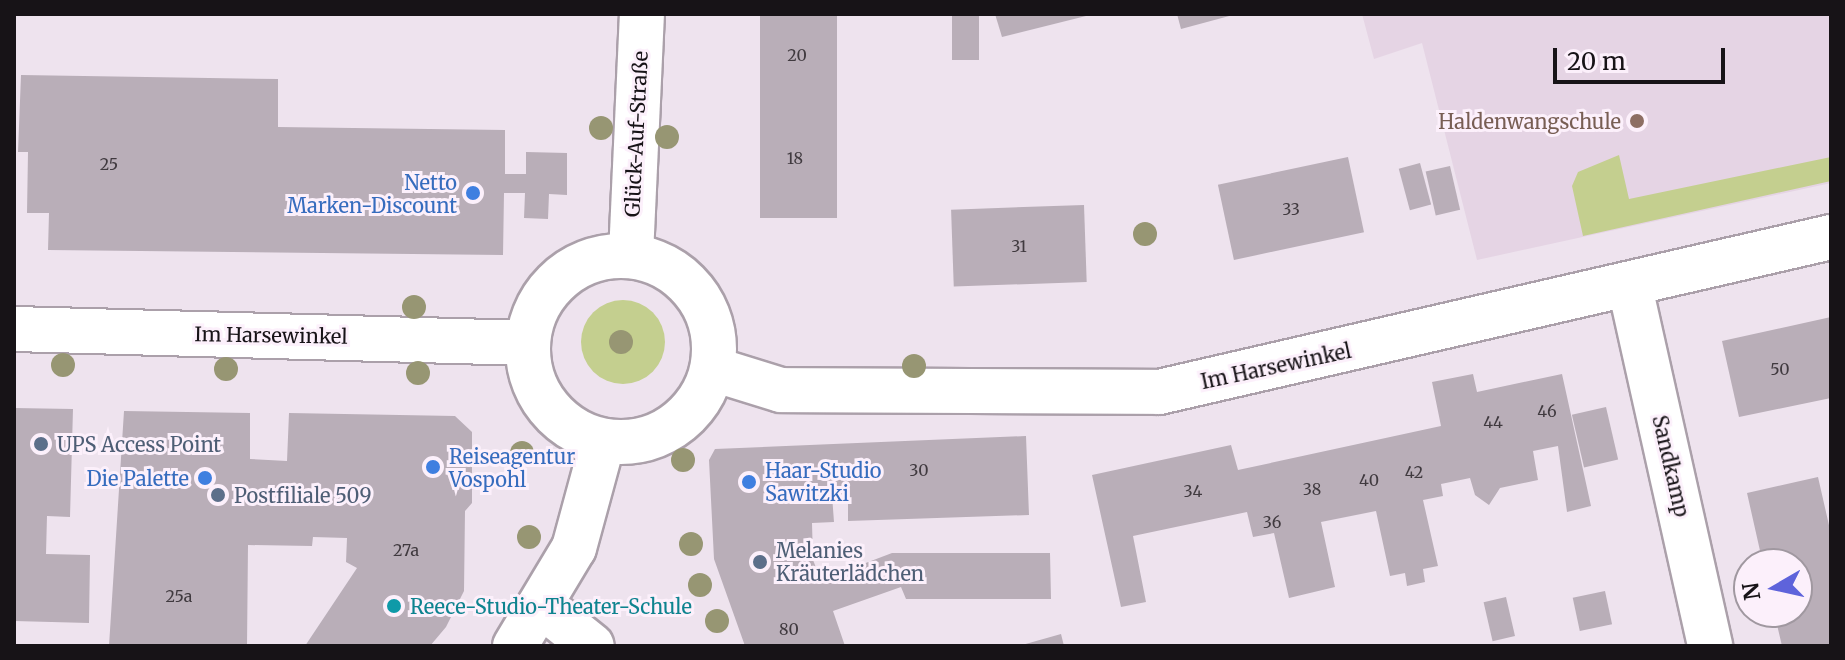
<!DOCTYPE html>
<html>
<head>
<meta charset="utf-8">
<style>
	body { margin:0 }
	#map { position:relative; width:1845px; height:660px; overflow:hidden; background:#eee3ee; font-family:Merriweather,serif }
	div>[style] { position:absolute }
	.built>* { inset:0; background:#e5d4e4 }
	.green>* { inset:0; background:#c4cf8f }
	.round { border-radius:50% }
	.building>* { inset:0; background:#b9aeb8; transform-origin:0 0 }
	.roads { filter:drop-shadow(2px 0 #aba0aa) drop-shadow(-2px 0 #aba0aa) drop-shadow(0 2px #aba0aa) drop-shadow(0 -2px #aba0aa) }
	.street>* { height:44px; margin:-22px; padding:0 22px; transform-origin:22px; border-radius:22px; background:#fff }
	.street>.ring { margin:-22px; padding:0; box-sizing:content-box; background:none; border:44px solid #fff; border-radius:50% }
	.trees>* { width:24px; height:24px; margin:-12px; border-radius:50%; background:#979673 }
	.dots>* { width:22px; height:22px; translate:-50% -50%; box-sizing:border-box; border:4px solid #fcf0fb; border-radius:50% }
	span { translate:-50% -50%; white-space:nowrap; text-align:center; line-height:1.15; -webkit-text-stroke:6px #fcf0fb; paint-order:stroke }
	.number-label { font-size:16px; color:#403a3f }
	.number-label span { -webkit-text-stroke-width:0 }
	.education-label { font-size:20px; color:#785e54 }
	.right { translate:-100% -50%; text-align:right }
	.street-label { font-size:20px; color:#171317 }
	.shop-label { font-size:20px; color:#366cbe }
	.left { translate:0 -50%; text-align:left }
	.service-label { font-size:20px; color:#4e5e75 }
	.culture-label { font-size:20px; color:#0d838f }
	.frame { position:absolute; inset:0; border:16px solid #171317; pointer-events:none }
	.north { position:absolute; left:1733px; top:548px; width:80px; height:80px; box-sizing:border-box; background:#fcf0fb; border:2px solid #a098a0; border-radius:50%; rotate:261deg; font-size:22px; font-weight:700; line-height:32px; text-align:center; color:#171317 }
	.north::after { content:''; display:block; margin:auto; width:28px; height:36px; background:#5e63db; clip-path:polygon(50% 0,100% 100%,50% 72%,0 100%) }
	.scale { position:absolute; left:1553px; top:48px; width:172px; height:36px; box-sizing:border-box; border:4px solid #171317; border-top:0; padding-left:10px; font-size:24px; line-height:28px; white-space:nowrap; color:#171317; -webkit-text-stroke:6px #fcf0fb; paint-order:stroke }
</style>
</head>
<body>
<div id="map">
	<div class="built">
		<div style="clip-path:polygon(1362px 14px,1831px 14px,1831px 183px,1477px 260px,1422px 43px,1374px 59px)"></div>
	</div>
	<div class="green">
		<div style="clip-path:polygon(1619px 155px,1629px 199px,1831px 157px,1831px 181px,1583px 236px,1572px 186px,1578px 172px)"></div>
		<div class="round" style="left:581px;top:300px;width:84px;height:84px"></div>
	</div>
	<div class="building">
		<div style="left:760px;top:14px;width:77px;height:204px"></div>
		<div style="left:952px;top:14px;width:27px;height:46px"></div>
		<div style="clip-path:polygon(995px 14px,1090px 14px,1090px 15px,1002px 37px)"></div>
		<div style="clip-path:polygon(1177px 14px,1233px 14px,1233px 15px,1181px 29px)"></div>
		<div style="clip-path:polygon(21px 75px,278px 79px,278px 127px,505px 130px,505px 174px,526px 174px,526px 152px,567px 153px,567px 195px,549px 194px,548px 219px,524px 218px,525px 193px,504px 193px,503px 255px,48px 250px,49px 213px,27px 213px,28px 152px,18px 152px)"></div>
		<div style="left:1348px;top:157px;width:77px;height:133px;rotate:78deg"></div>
		<div style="left:1420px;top:163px;width:43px;height:22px;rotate:75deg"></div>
		<div style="left:1450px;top:166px;width:45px;height:25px;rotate:77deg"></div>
		<div style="left:1084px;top:205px;width:77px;height:133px;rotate:88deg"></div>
		<div style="clip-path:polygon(1831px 317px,1831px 398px,1739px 417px,1722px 341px)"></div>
		<div style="clip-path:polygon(1473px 374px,1477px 392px,1562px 374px,1591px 506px,1567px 512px,1558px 446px,1533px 451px,1538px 480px,1500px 488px,1489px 505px,1475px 495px,1470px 478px,1441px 484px,1443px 496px,1423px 500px,1438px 566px,1423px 569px,1425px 582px,1407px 586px,1405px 573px,1390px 576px,1376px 511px,1321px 522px,1335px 587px,1289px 598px,1274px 533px,1253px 537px,1247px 512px,1133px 536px,1146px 602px,1121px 607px,1092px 475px,1231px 445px,1238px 470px,1441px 426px,1432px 382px)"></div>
		<div style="left:1606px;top:407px;width:54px;height:35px;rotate:77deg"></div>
		<div style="clip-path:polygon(14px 408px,73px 409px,70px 517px,47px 516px,46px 554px,90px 555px,89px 623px,14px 621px)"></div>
		<div style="clip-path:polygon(124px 411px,250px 413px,250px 459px,287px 461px,289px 413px,455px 416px,472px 432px,472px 503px,465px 511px,464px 591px,446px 627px,430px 646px,305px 646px,357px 568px,346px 562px,347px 538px,313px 537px,312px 546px,248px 545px,247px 646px,109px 646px)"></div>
		<div style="clip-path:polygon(1026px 436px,1029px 515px,848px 521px,848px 494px,832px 495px,834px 522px,812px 523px,813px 560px,821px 580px,892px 553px,1050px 553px,1051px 599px,906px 599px,901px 587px,833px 611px,845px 646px,745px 646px,714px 559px,709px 460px,715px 449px)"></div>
		<div style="clip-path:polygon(1818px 477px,1831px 534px,1831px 646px,1782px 646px,1774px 612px,1797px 612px,1797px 564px,1763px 564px,1747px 493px)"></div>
		<div style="left:1605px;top:591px;width:34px;height:33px;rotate:78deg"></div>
		<div style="left:1506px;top:597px;width:40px;height:23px;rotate:77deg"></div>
		<div style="clip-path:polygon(1061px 634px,1064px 646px,1022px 646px,1022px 645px)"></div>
	</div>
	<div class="roads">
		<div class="street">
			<div style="left:631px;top:255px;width:241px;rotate:-87.4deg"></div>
			<div class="ring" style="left:528px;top:256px;width:142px;height:142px"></div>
			<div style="left:1630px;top:287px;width:368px;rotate:77.4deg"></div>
			<div style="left:14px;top:329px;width:513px;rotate:1.56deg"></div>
			<div style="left:713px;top:369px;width:71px;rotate:17.2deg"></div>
			<div style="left:781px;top:390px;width:378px;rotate:0.3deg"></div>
			<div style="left:1159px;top:392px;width:690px;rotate:-12.99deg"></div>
			<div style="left:541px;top:605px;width:65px;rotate:38.8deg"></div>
			<div style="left:515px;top:646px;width:114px;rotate:-59deg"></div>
			<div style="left:574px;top:548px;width:111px;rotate:-74.8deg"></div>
		</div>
	</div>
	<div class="trees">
		<div style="left:601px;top:128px"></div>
		<div style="left:667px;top:137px"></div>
		<div style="left:1145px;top:234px"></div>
		<div style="left:414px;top:307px"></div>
		<div style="left:621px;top:342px"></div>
		<div style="left:63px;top:365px"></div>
		<div style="left:914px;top:366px"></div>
		<div style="left:226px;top:369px"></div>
		<div style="left:418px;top:373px"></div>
		<div style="left:522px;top:453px"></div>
		<div style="left:683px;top:460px"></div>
		<div style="left:529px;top:537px"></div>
		<div style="left:691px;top:544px"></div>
		<div style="left:700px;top:585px"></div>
		<div style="left:717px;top:621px"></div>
	</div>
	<div class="dots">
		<div style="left:1637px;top:121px;background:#8d6e63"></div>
		<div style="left:473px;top:193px;background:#3f7fe0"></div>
		<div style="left:41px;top:444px;background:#5c6f8a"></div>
		<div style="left:433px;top:467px;background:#3f7fe0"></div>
		<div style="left:205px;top:478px;background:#3f7fe0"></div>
		<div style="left:749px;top:482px;background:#3f7fe0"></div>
		<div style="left:218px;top:495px;background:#5c6f8a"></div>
		<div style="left:760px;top:562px;background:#5c6f8a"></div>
		<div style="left:394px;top:606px;background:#0f9aa8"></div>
	</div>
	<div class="number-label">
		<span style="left:797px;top:55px">20</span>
		<span style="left:795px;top:158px">18</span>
		<span style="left:109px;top:164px">25</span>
		<span style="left:1291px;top:209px">33</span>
		<span style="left:1019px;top:246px">31</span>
		<span style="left:1780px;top:369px">50</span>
		<span style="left:1547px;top:411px">46</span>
		<span style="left:1493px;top:422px">44</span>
		<span style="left:919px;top:470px">30</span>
		<span style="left:1414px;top:472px">42</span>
		<span style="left:1369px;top:480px">40</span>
		<span style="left:1312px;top:489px">38</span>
		<span style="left:1193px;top:491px">34</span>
		<span style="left:1272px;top:522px">36</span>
		<span style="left:406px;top:550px">27a</span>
		<span style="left:179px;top:596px">25a</span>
		<span style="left:789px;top:629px">80</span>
	</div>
	<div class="education-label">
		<span class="right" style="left:1621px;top:121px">Haldenwangschule</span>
	</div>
	<div class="street-label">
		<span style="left:636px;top:134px;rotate:-87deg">Glück-Auf-Straße</span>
		<span style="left:271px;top:335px;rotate:1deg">Im Harsewinkel</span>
		<span style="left:1276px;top:366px;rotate:-12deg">Im Harsewinkel</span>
		<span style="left:1671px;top:466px;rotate:77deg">Sandkamp</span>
	</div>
	<div class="shop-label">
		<span class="right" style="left:457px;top:194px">Netto<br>Marken-Discount</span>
		<span class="left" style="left:449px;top:468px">Reiseagentur<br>Vospohl</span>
		<span class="left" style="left:765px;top:482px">Haar-Studio<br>Sawitzki</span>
		<span class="right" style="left:189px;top:478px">Die Palette</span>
	</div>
	<div class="service-label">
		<span class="left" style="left:57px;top:444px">UPS Access Point</span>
		<span class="left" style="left:234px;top:495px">Postfiliale 509</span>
		<span class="left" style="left:776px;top:562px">Melanies<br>Kräuterlädchen</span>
	</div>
	<div class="culture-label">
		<span class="left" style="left:410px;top:606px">Reece-Studio-Theater-Schule</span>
	</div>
	<div class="frame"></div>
	<div class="north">N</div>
	<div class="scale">20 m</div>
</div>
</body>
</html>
